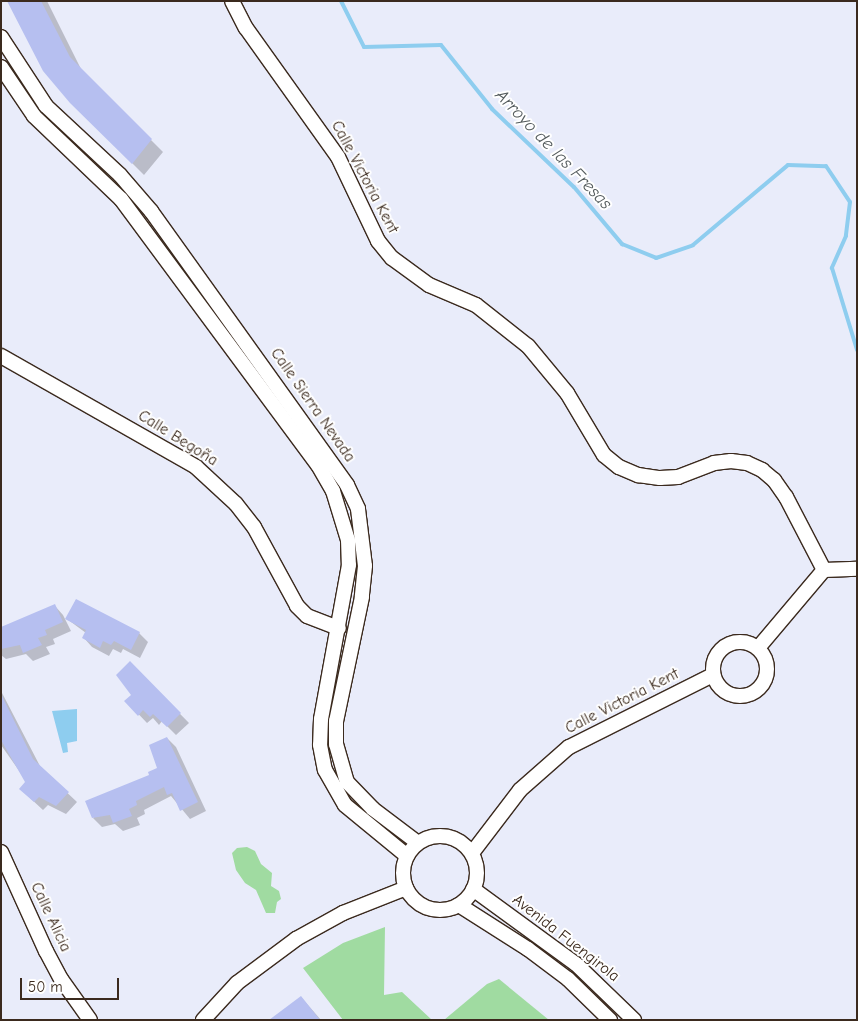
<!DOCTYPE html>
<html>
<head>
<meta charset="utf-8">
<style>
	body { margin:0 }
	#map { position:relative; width:858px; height:1021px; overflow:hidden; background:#e9ecfa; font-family:"Comic Neue",sans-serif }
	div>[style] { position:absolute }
	.green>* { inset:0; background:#a0dba1 }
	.water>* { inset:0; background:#8ecdef }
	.shadow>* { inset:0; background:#0003 }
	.stream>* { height:4px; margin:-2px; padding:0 2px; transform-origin:2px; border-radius:2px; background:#8ecdef }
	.building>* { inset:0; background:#b6bff0 }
	.roads { filter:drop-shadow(1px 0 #3b2a1e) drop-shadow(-1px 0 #3b2a1e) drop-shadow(0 1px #3b2a1e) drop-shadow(0 -1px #3b2a1e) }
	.minor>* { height:14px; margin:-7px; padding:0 7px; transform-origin:7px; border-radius:7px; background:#fff }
	.minor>.ring { margin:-7px; padding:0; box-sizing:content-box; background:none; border:14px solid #fff; border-radius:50% }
	span { translate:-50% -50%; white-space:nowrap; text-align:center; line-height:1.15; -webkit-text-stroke:4px #fff; paint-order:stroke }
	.street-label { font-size:16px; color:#3b2a1e }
	.water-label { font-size:18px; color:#545b5d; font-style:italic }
	.frame { position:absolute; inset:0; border:2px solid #3b2a1e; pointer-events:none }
	.scale { position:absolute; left:20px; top:978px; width:99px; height:22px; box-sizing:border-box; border:2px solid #3b2a1e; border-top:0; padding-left:6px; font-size:15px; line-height:18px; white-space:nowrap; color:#3b2a1e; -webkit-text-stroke:4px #fff; paint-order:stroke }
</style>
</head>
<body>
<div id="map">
	<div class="green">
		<div style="clip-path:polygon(247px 847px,255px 851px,261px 864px,272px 873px,271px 886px,279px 891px,281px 899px,277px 902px,275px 913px,266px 913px,256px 890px,245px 883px,236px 870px,232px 853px,237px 848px)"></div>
		<div style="clip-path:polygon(385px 927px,384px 995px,402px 992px,432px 1020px,343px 1020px,303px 968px,343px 943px)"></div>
		<div style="clip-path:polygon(499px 979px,549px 1020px,444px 1020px,487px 984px)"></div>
	</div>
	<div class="water">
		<div style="clip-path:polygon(77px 709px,77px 741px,67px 743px,68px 752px,63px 753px,52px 711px)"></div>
	</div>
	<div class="shadow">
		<div style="clip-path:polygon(9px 1px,47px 1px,82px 71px,163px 152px,144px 175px,71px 102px)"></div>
		<div style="clip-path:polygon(76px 600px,139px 633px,148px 642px,140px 658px,123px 649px,121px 653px,113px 649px,109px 656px,92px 647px,84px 638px,86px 633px,67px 619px)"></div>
		<div style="clip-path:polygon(55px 606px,63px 615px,71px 631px,53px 639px,55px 644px,46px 647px,50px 654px,33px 661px,26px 654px,6px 659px,1px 655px,1px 629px)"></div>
		<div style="clip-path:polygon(130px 663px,189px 723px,176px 735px,162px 721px,159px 725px,153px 718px,147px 723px,126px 701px,132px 695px)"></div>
		<div style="clip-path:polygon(1px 691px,41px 768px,77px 802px,66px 814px,48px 805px,43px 810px,30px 798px,27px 782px,1px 745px)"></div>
		<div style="clip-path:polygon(167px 738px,176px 747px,206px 811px,190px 819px,171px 796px,144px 810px,145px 814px,137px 818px,140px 825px,123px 831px,115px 824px,102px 827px,93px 818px,158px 769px)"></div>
		<div style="clip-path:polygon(301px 997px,321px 1020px,279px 1020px)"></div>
	</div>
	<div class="stream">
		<div style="left:341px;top:1px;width:51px;rotate:63.4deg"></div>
		<div style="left:364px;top:47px;width:77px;rotate:-1.5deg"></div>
		<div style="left:441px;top:45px;width:82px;rotate:51.4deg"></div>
		<div style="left:492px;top:109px;width:113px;rotate:43.6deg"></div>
		<div style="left:574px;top:187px;width:75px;rotate:49.9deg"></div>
		<div style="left:622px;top:244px;width:37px;rotate:22deg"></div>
		<div style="left:656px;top:258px;width:39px;rotate:-19deg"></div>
		<div style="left:693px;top:245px;width:124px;rotate:-40.1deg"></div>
		<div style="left:788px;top:165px;width:38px;rotate:2deg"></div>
		<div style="left:826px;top:166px;width:43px;rotate:56.3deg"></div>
		<div style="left:850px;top:202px;width:34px;rotate:97deg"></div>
		<div style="left:846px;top:236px;width:35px;rotate:114deg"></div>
		<div style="left:832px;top:268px;width:86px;rotate:73deg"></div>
	</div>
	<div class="building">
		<div style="clip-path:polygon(7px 1px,41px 1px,70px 57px,152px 139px,132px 164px,70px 103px,43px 71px)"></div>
		<div style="clip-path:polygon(76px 599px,140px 632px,131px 650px,114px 641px,111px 645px,103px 641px,100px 648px,82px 638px,86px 630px,65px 619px)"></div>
		<div style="clip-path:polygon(55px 604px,63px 622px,45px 630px,47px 635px,38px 638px,42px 645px,23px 653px,20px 645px,1px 649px,1px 627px)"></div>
		<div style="clip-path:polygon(130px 661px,181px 713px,167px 727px,153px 714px,150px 717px,143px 710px,138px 716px,124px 701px,131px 695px,116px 675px)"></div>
		<div style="clip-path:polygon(1px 694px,33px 759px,69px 792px,56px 806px,39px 797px,34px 802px,19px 789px,25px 782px,1px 740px)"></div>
		<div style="clip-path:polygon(167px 737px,198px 802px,180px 811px,172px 793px,167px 795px,164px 787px,136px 801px,137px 805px,129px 809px,132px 816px,113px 823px,110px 815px,92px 818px,85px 801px,149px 775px,148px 772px,157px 768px,149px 745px)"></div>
		<div style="clip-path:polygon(301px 996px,320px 1020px,269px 1020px)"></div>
	</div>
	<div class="roads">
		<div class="minor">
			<div style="left:232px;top:1px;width:30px;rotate:63deg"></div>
			<div style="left:246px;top:28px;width:158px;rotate:54.5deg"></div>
			<div style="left:338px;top:157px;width:93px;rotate:64.5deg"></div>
			<div style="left:378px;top:241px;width:22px;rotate:51deg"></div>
			<div style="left:392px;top:258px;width:46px;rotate:36.1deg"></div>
			<div style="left:429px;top:285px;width:51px;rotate:23.1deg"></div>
			<div style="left:476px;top:305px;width:66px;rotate:38.3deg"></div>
			<div style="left:528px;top:346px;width:61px;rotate:50.3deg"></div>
			<div style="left:567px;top:393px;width:72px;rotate:59.2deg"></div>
			<div style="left:604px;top:455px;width:19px;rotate:39deg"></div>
			<div style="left:619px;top:467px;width:21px;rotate:23deg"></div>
			<div style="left:638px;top:475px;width:22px;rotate:8deg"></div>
			<div style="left:660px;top:478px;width:18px;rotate:-3deg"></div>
			<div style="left:678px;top:477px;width:39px;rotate:-21deg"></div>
			<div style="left:714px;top:463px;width:17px;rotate:-7deg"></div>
			<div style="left:731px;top:461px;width:16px;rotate:7deg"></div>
			<div style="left:747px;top:463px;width:17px;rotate:25deg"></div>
			<div style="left:762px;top:470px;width:16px;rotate:40deg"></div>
			<div style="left:774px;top:480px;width:21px;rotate:55deg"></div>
			<div style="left:786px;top:497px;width:82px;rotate:62.5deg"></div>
			<div style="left:1px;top:37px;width:82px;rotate:56.9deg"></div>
			<div style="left:46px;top:106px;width:101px;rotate:43deg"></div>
			<div style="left:120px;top:175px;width:48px;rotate:49.3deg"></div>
			<div style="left:151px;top:211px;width:337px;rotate:54.4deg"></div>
			<div style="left:347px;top:485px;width:26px;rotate:65deg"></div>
			<div style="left:358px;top:509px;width:57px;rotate:83deg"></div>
			<div style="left:365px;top:566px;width:31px;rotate:96deg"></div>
			<div style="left:362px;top:597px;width:127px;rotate:101.8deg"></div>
			<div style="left:336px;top:721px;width:23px;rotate:90deg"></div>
			<div style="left:336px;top:744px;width:40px;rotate:74deg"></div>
			<div style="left:347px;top:782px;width:37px;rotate:46deg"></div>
			<div style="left:373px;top:809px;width:56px;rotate:37.1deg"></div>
			<div style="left:1px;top:67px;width:59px;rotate:56deg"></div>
			<div style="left:34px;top:116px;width:120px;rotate:43.7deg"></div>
			<div style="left:121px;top:199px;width:331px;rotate:53.5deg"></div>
			<div style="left:318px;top:465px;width:30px;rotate:60deg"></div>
			<div style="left:333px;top:491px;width:51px;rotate:73deg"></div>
			<div style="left:348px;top:540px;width:25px;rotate:88deg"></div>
			<div style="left:349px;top:565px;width:157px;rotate:100.3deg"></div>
			<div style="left:321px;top:719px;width:26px;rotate:92deg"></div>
			<div style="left:320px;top:745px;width:25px;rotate:79deg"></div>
			<div style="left:325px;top:770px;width:40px;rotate:60.3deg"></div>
			<div style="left:345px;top:805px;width:80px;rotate:39.4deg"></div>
			<div style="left:1px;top:356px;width:224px;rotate:29.6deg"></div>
			<div style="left:196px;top:467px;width:54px;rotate:42.8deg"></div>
			<div style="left:236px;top:504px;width:29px;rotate:52deg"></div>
			<div style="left:254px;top:527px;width:90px;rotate:61.4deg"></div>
			<div style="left:297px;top:606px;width:14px;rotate:45deg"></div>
			<div style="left:307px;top:616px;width:34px;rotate:21deg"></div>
			<div class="ring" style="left:713px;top:642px;width:40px;height:40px"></div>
			<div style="left:758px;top:648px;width:102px;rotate:-49.8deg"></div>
			<div style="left:824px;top:570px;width:33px;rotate:-2deg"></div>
			<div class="ring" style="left:403px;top:836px;width:60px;height:60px"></div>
			<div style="left:1px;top:852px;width:109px;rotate:65.6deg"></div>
			<div style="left:46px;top:951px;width:32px;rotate:62deg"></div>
			<div style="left:61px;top:979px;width:50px;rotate:54.7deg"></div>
			<div style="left:472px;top:853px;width:79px;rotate:-52.7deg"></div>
			<div style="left:520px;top:790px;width:65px;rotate:-41.3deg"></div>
			<div style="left:569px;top:747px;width:161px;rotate:-26.6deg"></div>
			<div style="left:473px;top:889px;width:127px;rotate:36.1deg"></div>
			<div style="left:576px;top:964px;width:81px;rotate:44deg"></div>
			<div style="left:459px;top:905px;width:82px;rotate:32.5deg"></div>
			<div style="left:528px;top:949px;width:50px;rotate:36.9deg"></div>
			<div style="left:568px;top:979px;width:59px;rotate:44.3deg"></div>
			<div style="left:203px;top:1020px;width:50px;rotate:-47.4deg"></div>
			<div style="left:237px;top:983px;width:74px;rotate:-36.7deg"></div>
			<div style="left:296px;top:939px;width:54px;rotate:-29deg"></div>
			<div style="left:343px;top:913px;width:68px;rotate:-21.6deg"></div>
		</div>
	</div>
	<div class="street-label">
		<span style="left:365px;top:177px;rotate:62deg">Calle Victoria Kent</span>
		<span style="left:313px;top:405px;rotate:55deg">Calle Sierra Nevada</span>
		<span style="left:178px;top:438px;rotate:32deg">Calle Begoña</span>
		<span style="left:622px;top:701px;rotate:-27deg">Calle Victoria Kent</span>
		<span style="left:51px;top:917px;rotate:65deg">Calle Alicia</span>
		<span style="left:566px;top:938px;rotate:38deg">Avenida Fuengirola</span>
	</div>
	<div class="water-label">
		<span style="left:553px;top:150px;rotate:46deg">Arroyo de las Fresas</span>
	</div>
	<div class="frame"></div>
	<div class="scale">50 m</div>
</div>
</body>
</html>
